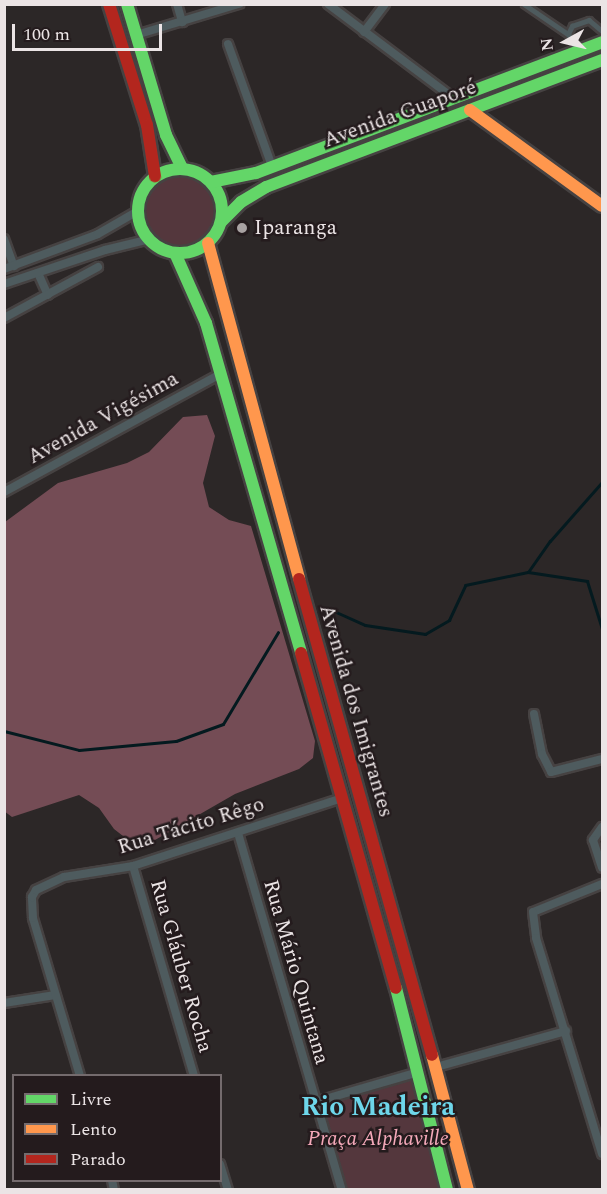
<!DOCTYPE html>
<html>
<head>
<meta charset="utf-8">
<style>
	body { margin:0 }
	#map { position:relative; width:607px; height:1194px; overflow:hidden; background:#2c2727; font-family:Spectral,serif }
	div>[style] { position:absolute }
	.green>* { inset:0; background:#54373d }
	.round { border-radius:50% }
	.forest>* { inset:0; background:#744c55 }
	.stream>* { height:3px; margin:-1.5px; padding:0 1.5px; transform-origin:1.5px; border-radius:1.5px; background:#041a1f }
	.roads { filter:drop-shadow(2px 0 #464242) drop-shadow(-2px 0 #464242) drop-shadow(0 2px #464242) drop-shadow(0 -2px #464242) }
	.lane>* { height:4.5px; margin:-2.25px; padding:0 2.25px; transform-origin:2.25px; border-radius:2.25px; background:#4e5b5e }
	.street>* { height:8px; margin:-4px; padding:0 4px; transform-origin:4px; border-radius:4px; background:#4e5b5e }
	.fast>* { height:12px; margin:-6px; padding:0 6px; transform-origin:6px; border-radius:6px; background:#63d668 }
	.fast>.ring { margin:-6px; padding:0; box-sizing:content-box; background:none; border:12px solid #63d668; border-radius:50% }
	.slow>* { height:12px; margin:-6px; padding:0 6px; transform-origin:6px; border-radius:6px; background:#ff974d }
	.jam>* { height:12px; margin:-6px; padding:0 6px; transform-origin:6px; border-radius:6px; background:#b3261e }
	.dots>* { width:16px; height:16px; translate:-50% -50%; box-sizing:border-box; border:3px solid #241b1d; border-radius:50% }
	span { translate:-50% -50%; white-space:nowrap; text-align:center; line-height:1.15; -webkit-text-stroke:5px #241b1d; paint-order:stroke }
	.street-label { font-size:21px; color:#ebe4e5 }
	.poi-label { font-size:21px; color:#ebe4e5 }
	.left { translate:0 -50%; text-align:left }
	.park-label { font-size:21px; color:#f5a9ba; font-style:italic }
	.district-label { font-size:27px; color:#6ed6ea; font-weight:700 }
	.frame { position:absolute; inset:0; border:6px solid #ebe4e5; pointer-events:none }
	.legend { position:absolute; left:12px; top:1074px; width:210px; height:108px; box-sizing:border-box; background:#241b1d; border:2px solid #746b6d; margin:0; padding:8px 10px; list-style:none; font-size:18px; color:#ebe4e5 }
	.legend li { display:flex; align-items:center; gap:12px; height:30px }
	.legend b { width:30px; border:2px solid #746b6d }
	.north { position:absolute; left:535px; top:12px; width:60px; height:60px; -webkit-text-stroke:4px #241b1d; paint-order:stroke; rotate:262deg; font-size:16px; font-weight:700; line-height:24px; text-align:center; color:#ebe4e5 }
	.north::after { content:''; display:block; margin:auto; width:21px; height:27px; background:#ebe4e5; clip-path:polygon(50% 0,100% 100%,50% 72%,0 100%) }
	.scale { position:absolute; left:12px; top:24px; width:150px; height:27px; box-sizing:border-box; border:3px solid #ebe4e5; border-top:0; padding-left:8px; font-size:18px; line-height:21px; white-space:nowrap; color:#ebe4e5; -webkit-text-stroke:4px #241b1d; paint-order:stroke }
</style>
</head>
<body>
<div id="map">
	<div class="green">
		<div class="round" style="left:143px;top:174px;width:74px;height:74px"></div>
		<div style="clip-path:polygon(411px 1075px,441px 1189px,344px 1189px,318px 1102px)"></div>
	</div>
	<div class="forest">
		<div style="clip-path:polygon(207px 415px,215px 436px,203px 483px,209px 507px,229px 520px,251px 526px,315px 741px,313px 758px,299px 769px,235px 794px,155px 840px,132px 843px,114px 829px,99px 808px,79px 795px,12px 817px,4px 811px,5px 522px,58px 483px,127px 463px,149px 452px,183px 417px)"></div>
	</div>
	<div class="stream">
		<div style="left:528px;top:572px;width:38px;rotate:-55deg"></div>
		<div style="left:550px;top:541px;width:79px;rotate:-48.6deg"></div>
		<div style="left:336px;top:612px;width:32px;rotate:24deg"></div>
		<div style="left:365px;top:625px;width:61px;rotate:8.5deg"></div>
		<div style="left:425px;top:634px;width:28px;rotate:-30deg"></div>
		<div style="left:449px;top:620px;width:38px;rotate:-65deg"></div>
		<div style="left:465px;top:585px;width:64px;rotate:-11.7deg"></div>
		<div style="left:528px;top:572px;width:60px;rotate:8.7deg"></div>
		<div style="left:587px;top:581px;width:50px;rotate:72.6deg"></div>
		<div style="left:4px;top:731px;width:77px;rotate:14.2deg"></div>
		<div style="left:79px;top:750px;width:97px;rotate:-5.3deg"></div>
		<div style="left:176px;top:741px;width:50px;rotate:-19.9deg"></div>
		<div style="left:223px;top:724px;width:107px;rotate:-59.1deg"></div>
	</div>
	<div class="roads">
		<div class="lane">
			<div style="left:524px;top:4px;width:53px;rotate:34.3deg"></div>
			<div style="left:577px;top:51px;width:19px;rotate:-118deg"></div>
			<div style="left:568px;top:34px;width:9px;rotate:-63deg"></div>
			<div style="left:572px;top:26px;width:18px;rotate:-19deg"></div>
			<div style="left:589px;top:20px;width:17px;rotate:40deg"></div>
		</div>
		<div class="street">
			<div style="left:177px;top:4px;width:19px;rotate:74deg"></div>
			<div style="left:328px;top:4px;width:156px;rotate:36.9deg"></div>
			<div style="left:364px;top:32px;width:35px;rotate:-53deg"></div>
			<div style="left:136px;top:35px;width:108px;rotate:-16.8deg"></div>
			<div style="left:228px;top:44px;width:130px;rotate:70.2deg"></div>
			<div style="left:4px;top:239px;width:29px;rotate:70deg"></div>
			<div style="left:4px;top:269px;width:100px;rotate:-20.4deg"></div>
			<div style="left:98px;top:234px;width:46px;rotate:-29.9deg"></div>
			<div style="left:38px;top:273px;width:24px;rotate:66deg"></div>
			<div style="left:4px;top:284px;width:107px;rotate:-18.6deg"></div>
			<div style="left:105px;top:250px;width:46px;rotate:-13.7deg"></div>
			<div style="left:4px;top:318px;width:107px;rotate:-28.5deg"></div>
			<div style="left:4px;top:492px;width:245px;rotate:-28.6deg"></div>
			<div style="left:534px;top:714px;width:41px;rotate:78.7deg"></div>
			<div style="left:542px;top:754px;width:20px;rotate:63deg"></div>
			<div style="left:551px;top:772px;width:53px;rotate:-14.3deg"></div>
			<div style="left:602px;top:827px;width:16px;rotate:125deg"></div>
			<div style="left:593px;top:840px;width:29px;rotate:72deg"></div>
			<div style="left:238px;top:833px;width:372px;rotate:73.8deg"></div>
			<div style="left:133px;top:866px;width:219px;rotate:73.8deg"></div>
			<div style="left:602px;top:884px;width:74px;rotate:157.9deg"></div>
			<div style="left:533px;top:912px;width:26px;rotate:83deg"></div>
			<div style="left:536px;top:938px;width:226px;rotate:73deg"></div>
			<div style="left:4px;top:1003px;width:52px;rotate:-8.9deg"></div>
			<div style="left:436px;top:1067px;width:135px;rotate:-15.5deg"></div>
			<div style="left:80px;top:1076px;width:165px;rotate:-106.6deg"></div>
			<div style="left:33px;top:918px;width:21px;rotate:-93deg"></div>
			<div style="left:32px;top:897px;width:8px;rotate:-60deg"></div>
			<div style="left:36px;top:890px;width:31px;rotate:-25deg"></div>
			<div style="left:64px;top:877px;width:70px;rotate:-9.1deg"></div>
			<div style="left:133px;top:866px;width:220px;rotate:-18deg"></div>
			<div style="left:315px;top:1102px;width:108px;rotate:-16.1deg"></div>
			<div style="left:220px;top:1164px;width:27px;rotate:73deg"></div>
			<div style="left:112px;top:1180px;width:10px;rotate:79deg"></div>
		</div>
		<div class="fast">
			<div style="left:127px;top:4px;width:137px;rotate:73.4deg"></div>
			<div style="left:166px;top:135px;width:37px;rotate:64deg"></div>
			<div class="ring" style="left:138px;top:169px;width:72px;height:72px"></div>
			<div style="left:211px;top:182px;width:46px;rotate:-11.3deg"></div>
			<div style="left:256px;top:173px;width:370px;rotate:-20.7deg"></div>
			<div style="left:221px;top:222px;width:28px;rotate:-45deg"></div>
			<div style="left:241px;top:202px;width:29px;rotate:-31deg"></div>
			<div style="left:266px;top:187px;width:359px;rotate:-20.7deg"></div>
			<div style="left:175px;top:253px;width:77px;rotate:66.1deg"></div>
			<div style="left:206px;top:323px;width:343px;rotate:73.9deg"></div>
			<div style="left:396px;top:988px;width:208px;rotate:75.8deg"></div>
		</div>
		<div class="slow">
			<div style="left:470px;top:110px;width:163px;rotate:36deg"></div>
			<div style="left:208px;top:243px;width:348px;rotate:74.8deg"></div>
			<div style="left:432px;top:1055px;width:140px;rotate:75.1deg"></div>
		</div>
		<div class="jam">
			<div style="left:109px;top:4px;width:127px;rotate:72.6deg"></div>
			<div style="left:147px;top:125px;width:52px;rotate:81.1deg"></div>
			<div style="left:299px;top:579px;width:494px;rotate:74.4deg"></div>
			<div style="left:301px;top:653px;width:348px;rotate:74.2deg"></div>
		</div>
	</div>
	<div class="dots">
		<div style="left:242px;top:228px;background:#a8a2a2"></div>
	</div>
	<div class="street-label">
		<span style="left:400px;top:114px;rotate:-20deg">Avenida Guaporé</span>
		<span style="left:103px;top:418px;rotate:-29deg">Avenida Vigésima</span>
		<span style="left:356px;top:711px;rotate:74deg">Avenida dos Imigrantes</span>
		<span style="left:191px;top:826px;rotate:-17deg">Rua Tácito Rêgo</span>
		<span style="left:181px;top:966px;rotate:74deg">Rua Gláuber Rocha</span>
		<span style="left:296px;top:972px;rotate:74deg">Rua Mário Quintana</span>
	</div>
	<div class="poi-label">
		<span class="left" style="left:254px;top:228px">Iparanga</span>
	</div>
	<div class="park-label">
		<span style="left:378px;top:1139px">Praça Alphaville</span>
	</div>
	<div class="district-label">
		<span style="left:378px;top:1108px">Rio Madeira</span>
	</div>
	<div class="frame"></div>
	<ul class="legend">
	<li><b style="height:8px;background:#63d668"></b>Livre</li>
	<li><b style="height:8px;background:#ff974d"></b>Lento</li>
	<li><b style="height:8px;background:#b3261e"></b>Parado</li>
	</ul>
	<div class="north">N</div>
	<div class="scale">100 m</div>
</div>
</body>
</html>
